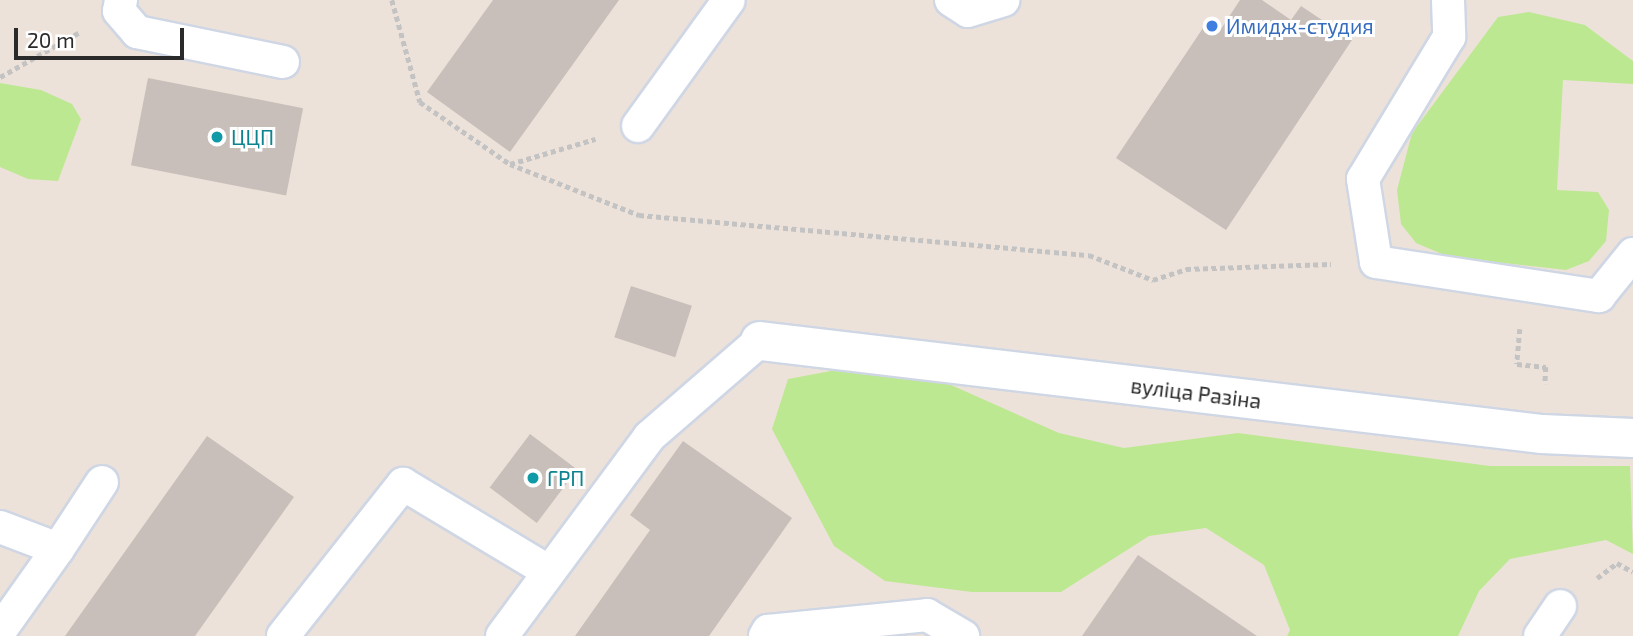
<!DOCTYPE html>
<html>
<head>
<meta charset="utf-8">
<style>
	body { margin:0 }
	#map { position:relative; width:1633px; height:636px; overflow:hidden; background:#ede2da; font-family:"Exo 2",sans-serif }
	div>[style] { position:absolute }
	.green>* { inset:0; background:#bde892 }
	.building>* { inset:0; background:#c8bfba; transform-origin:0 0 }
	.path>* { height:4.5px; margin-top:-2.25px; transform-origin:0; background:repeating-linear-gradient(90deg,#c3c3c3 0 5px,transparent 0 8.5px) }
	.roads { filter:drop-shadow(2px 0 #cfd6e4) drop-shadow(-2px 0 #cfd6e4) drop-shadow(0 2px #cfd6e4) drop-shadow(0 -2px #cfd6e4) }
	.service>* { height:32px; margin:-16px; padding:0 16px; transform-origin:16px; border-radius:16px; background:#fff }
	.minor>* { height:38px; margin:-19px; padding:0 19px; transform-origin:19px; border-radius:19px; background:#fff }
	.dots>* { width:19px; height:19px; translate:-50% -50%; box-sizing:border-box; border:4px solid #fff; border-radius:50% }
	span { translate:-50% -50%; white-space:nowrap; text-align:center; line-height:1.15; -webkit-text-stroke:6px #fff; paint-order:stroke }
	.shop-label { font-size:21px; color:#366cbe }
	.left { translate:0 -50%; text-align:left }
	.culture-label { font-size:21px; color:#0d838f }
	.street-label { font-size:21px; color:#2a2a2a }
	.scale { position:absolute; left:14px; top:28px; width:170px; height:32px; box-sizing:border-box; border:4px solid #2a2a2a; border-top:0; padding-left:9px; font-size:21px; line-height:24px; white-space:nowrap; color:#2a2a2a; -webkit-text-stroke:5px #fff; paint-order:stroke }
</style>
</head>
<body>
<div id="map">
	<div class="green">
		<div style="clip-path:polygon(1529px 12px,1585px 25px,1633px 61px,1633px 84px,1563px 80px,1557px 190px,1598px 192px,1609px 210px,1606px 241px,1589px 261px,1566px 270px,1449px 257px,1416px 243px,1401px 224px,1397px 190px,1412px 133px,1498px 17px)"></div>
		<div style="clip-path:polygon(0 83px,41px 90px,72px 104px,81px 119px,58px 181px,28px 179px,0 167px)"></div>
		<div style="clip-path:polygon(836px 370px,942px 381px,1059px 433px,1124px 448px,1238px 433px,1490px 466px,1630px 466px,1633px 554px,1606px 540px,1510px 559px,1479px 591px,1458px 636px,1287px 636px,1290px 630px,1264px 565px,1206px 528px,1149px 536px,1061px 592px,972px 592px,885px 581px,834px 546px,772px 429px,788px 379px)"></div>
	</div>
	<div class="building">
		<div style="clip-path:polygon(493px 0,619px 0,510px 152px,427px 92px)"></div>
		<div style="clip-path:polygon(1240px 0,1262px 0,1291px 20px,1301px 6px,1352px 40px,1226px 230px,1116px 158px,1207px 22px,1219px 32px)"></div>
		<div style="left:148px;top:78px;width:158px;height:89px;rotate:11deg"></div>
		<div style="left:631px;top:286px;width:64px;height:54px;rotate:18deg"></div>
		<div style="left:530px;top:434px;width:59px;height:67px;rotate:37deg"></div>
		<div style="clip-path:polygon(207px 436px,294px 497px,254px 553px,195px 636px,65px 636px)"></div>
		<div style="clip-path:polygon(683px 441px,792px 518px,709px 636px,575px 636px,650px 530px,630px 515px)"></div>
		<div style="clip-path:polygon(1138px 555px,1257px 636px,1082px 636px)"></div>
	</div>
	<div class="path">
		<div style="left:392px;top:0;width:106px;rotate:74.6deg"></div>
		<div style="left:420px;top:102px;width:109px;rotate:34.6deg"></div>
		<div style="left:510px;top:164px;width:89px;rotate:-16.4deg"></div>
		<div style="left:0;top:77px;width:90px;rotate:-29.4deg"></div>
		<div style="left:510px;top:164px;width:139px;rotate:21.6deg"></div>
		<div style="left:639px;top:215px;width:452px;rotate:5.1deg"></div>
		<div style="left:1089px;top:255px;width:69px;rotate:21.3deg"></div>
		<div style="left:1153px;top:280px;width:35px;rotate:-18deg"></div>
		<div style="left:1186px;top:269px;width:145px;rotate:-2deg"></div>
		<div style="left:1520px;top:329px;width:35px;rotate:95deg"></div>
		<div style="left:1517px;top:364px;width:29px;rotate:6deg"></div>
		<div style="left:1546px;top:367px;width:17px;rotate:93deg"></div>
		<div style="left:1597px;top:578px;width:25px;rotate:-37deg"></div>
		<div style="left:1617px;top:563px;width:18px;rotate:29deg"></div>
	</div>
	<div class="roads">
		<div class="service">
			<div style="left:121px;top:0;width:11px;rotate:100deg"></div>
			<div style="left:119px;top:11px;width:28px;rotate:49deg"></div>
			<div style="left:137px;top:32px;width:149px;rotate:11.6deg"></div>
			<div style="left:951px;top:0;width:20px;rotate:33deg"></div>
			<div style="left:968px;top:11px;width:37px;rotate:-17deg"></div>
			<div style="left:1448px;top:0;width:37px;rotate:88deg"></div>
			<div style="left:1449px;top:37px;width:166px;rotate:121.2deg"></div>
			<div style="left:1363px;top:179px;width:84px;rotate:81.1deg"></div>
			<div style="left:1376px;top:262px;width:226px;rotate:8.7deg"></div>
			<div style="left:1599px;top:296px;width:54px;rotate:-51deg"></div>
			<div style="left:638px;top:126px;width:155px;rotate:-54.2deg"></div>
			<div style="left:0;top:527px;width:62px;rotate:20.8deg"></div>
			<div style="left:58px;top:549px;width:100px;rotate:125.3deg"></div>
			<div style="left:58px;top:549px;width:80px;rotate:-56.7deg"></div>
			<div style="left:283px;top:636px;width:194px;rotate:-51.7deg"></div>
			<div style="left:403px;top:484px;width:167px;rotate:31deg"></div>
			<div style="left:502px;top:636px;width:247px;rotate:-53.5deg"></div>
			<div style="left:649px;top:437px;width:147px;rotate:-40.9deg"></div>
			<div style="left:765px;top:636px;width:6px;rotate:-59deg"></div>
			<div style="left:768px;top:631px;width:160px;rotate:-5.7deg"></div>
			<div style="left:927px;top:615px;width:42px;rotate:30.3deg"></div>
			<div style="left:1540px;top:636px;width:36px;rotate:-56deg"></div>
		</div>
		<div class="minor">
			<div style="left:760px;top:341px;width:788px;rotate:6.78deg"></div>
			<div style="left:1542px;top:434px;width:91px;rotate:2.5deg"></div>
		</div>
	</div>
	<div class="dots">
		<div style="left:1212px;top:26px;background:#3f7fe0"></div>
		<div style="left:217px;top:137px;background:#0f9aa8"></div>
		<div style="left:533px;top:478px;background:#0f9aa8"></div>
	</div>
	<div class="shop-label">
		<span class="left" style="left:1226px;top:26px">Имидж-студия</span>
	</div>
	<div class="culture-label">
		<span class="left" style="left:231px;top:137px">ЦЦП</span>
		<span class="left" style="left:547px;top:478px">ГРП</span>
	</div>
	<div class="street-label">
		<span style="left:1196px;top:393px;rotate:7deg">вуліца Разіна</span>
	</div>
	<div class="scale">20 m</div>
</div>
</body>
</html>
